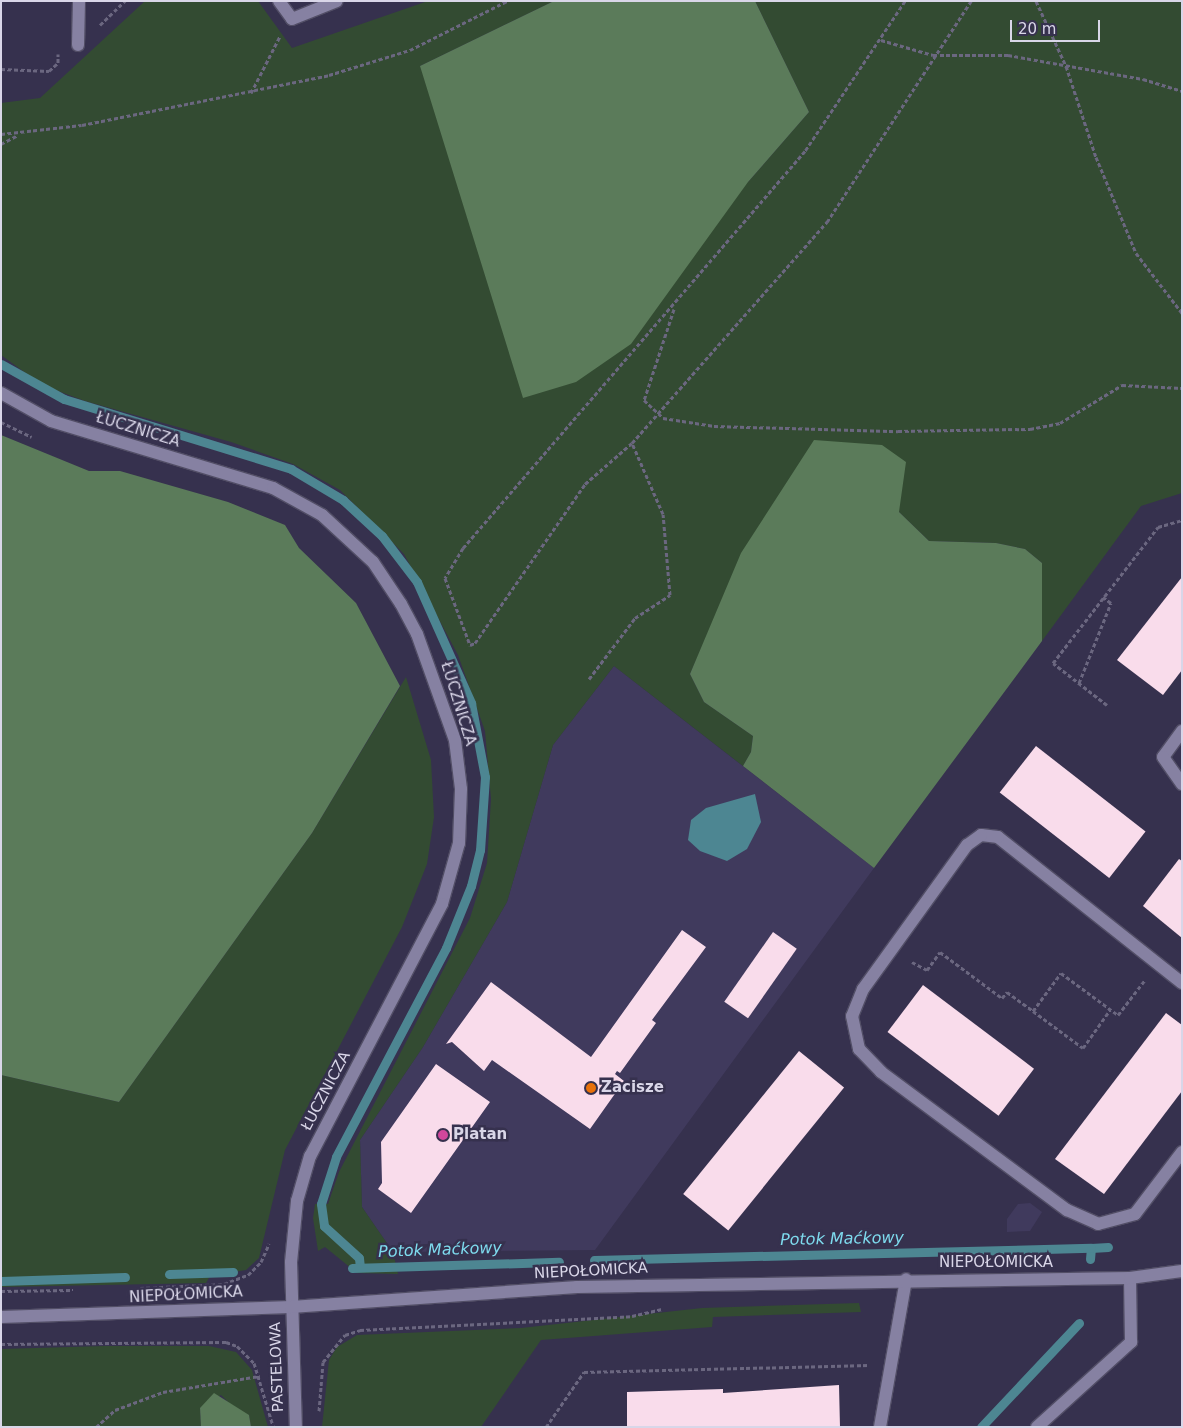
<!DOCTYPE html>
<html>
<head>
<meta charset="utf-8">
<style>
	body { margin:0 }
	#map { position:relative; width:1183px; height:1428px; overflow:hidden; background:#36314e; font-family:"DejaVu Sans",sans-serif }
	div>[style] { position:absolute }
	.built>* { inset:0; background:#403a5d }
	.green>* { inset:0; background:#334b32 }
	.forest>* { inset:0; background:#5b7b5a }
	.water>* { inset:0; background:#4d8692 }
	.stream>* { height:9px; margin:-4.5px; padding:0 4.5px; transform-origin:4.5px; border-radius:4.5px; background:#4d8692 }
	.building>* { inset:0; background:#f9dceb; transform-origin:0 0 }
	.path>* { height:3px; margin-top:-1.5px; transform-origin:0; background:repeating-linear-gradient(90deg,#6b6780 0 4px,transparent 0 6.5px) }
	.roads { filter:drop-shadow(1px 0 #524e66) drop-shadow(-1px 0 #524e66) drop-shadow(0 1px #524e66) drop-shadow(0 -1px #524e66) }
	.service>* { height:12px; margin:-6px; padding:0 6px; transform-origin:6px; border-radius:6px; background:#8681a2 }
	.minor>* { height:12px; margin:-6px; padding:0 6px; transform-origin:6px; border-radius:6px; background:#8681a2 }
	.tertiary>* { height:12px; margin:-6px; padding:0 6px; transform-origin:6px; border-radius:6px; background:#8681a2 }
	.secondary>* { height:12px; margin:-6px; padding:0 6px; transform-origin:6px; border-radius:6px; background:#8681a2 }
	.dots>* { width:14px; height:14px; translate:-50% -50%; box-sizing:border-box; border:2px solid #36314e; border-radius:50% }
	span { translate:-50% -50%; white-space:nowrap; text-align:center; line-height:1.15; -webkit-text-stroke:5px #36314e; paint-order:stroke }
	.street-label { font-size:15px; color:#d9d6e8 }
	.poi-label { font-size:15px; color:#d9d6e8; font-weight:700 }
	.left { translate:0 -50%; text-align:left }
	.water-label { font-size:16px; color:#7edbee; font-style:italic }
	.frame { position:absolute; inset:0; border:2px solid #d9d6e8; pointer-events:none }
	.scale { position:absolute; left:1010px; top:20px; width:90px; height:22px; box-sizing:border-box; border:2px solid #d9d6e8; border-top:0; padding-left:6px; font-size:15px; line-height:18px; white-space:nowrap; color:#d9d6e8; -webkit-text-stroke:4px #36314e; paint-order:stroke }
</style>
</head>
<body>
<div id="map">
	<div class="built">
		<div style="clip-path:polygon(614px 666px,874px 868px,595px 1250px,393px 1252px,362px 1207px,360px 1140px,423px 1047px,507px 902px,553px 745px)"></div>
		<div style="clip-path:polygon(1030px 1203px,1042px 1212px,1030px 1231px,1007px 1232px,1007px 1219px,1018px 1204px)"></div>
	</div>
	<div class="green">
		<div style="clip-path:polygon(145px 1px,258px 1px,292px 48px,428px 1px,554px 1px,420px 66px,748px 182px,809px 112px,755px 1px,1182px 1px,1182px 493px,1141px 506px,1042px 641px,1042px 563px,1025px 549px,996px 543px,929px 541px,899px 512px,710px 629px,690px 674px,704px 702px,753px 736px,751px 752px,743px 766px,614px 666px,553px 745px,507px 902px,423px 1047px,360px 1140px,362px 1207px,393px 1252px,398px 1274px,357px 1273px,325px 1247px,318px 1251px,313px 1218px,315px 1204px,328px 1204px,339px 1172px,470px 918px,487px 863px,491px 799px,485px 731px,458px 655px,404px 554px,340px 490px,293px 464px,231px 442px,85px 401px,42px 385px,1px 355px,1px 103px,40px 98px)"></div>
		<div style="clip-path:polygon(406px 677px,431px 760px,434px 817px,427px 864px,402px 927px,285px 1150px,259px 1258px,246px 1270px,210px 1276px,206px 1283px,1px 1287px,1px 1075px,119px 1102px,312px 833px)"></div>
		<div style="clip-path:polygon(859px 1303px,861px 1312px,713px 1317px,712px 1327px,541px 1340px,481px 1427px,322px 1427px,329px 1360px,337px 1347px,357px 1335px,521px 1328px,702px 1308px)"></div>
		<div style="clip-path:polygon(105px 1346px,209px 1346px,236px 1352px,252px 1370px,268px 1427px,251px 1427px,249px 1415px,237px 1411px,221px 1395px,200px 1408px,201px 1427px,1px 1427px,1px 1349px)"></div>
	</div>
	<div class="forest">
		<div style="clip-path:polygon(554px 1px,755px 1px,809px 112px,748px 182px,631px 344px,576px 382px,523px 398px,420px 66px)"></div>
		<div style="clip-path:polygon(1px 435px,89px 471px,120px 471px,228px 502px,285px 525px,299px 548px,356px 603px,400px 686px,312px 833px,119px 1102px,1px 1075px)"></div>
		<div style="clip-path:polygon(814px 440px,882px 445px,906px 462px,899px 512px,929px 541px,996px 543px,1025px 549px,1042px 563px,1042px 641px,874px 868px,743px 766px,751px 752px,753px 736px,704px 702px,690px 674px,741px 553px)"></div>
		<div style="clip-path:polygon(214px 1393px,249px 1415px,251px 1427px,201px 1427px,200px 1408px)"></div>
	</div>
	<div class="water">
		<div style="clip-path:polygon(755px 794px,761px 822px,747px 849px,727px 861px,700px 851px,688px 840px,691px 820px,706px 808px)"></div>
	</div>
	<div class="stream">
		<div style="left:1px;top:364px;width:72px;rotate:29.1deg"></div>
		<div style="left:64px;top:399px;width:238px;rotate:17.1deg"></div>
		<div style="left:291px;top:469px;width:61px;rotate:30.8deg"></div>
		<div style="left:343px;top:500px;width:53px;rotate:42.7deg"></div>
		<div style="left:382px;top:536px;width:58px;rotate:52.7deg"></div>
		<div style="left:417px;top:582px;width:133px;rotate:65.9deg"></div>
		<div style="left:471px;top:703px;width:75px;rotate:79.3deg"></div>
		<div style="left:485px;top:777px;width:73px;rotate:93.9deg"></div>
		<div style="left:480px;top:850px;width:37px;rotate:104deg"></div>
		<div style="left:471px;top:886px;width:67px;rotate:112deg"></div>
		<div style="left:446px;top:948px;width:236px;rotate:117.8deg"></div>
		<div style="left:336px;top:1157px;width:49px;rotate:107.7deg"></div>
		<div style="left:321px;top:1204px;width:22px;rotate:82deg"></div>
		<div style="left:324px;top:1226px;width:47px;rotate:42.4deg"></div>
		<div style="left:359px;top:1258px;width:9px;rotate:84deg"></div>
		<div style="left:1090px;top:1259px;width:11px;rotate:-85deg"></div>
		<div style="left:1091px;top:1248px;width:17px;rotate:-3deg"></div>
		<div style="left:594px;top:1260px;width:497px;rotate:-1.4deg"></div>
		<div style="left:352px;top:1268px;width:207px;rotate:-1.7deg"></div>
		<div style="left:169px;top:1274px;width:64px;rotate:-1.8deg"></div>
		<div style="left:1px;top:1281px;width:124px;rotate:-1.8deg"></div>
		<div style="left:981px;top:1427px;width:143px;rotate:-46.7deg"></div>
	</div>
	<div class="building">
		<div style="clip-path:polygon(1182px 577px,1182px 670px,1163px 695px,1117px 660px)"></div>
		<div style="left:1036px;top:746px;width:139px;height:59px;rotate:38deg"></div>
		<div style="clip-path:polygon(1179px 859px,1182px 861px,1182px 938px,1143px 906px)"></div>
		<div style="clip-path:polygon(682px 930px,706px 947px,652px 1020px,656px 1023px,620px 1073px,617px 1071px,615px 1074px,624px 1081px,590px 1129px,492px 1060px,484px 1071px,452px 1042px,446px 1044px,491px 982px,591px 1057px)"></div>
		<div style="left:773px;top:932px;width:29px;height:85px;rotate:35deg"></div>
		<div style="left:923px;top:985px;width:139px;height:59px;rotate:37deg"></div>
		<div style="clip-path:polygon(1166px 1013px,1182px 1025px,1182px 1091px,1104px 1194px,1055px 1159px)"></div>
		<div style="left:799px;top:1051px;width:58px;height:184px;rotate:39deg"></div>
		<div style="clip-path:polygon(436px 1064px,490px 1102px,411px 1213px,378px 1189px,382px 1183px,381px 1142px)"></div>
		<div style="clip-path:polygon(839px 1385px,840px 1427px,627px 1427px,627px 1392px,723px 1389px,723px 1393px)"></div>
	</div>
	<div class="path">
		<div style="left:905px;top:1px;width:180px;rotate:123.7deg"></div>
		<div style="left:805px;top:151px;width:524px;rotate:130.74deg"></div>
		<div style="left:463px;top:548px;width:35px;rotate:121deg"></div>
		<div style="left:445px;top:578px;width:72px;rotate:69.5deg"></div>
		<div style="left:470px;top:645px;width:5px;rotate:-22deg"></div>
		<div style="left:475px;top:643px;width:193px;rotate:-55.3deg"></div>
		<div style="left:585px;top:484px;width:62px;rotate:-41.1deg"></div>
		<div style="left:632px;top:443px;width:295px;rotate:-48.6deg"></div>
		<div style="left:827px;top:222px;width:264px;rotate:-56.9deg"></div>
		<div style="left:1036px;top:1px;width:72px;rotate:65.2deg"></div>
		<div style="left:1066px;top:66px;width:96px;rotate:71.8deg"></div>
		<div style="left:1096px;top:157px;width:104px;rotate:67.4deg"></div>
		<div style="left:1136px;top:253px;width:76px;rotate:52.5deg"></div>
		<div style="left:100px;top:25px;width:35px;rotate:-44deg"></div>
		<div style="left:881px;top:40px;width:54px;rotate:16.1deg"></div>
		<div style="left:933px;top:55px;width:75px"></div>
		<div style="left:1008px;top:55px;width:137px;rotate:10.1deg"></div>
		<div style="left:1143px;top:79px;width:41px;rotate:17.1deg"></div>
		<div style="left:1px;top:69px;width:48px;rotate:2.4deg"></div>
		<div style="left:49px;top:71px;width:12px;rotate:-42deg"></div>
		<div style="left:58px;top:63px;width:9px;rotate:-90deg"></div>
		<div style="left:251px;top:93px;width:64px;rotate:-63deg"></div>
		<div style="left:1px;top:134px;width:81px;rotate:-6.3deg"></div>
		<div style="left:82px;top:125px;width:252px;rotate:-11.4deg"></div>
		<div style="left:329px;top:75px;width:85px;rotate:-17.2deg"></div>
		<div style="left:410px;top:50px;width:109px;rotate:-26.8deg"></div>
		<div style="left:1px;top:144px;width:19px;rotate:-28deg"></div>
		<div style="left:674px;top:309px;width:96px;rotate:108.2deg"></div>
		<div style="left:644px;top:400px;width:26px;rotate:43deg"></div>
		<div style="left:663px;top:418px;width:52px;rotate:8.9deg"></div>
		<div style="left:714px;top:426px;width:184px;rotate:1.6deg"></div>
		<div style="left:898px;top:431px;width:132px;rotate:-0.9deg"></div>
		<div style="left:1030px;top:429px;width:31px;rotate:-11deg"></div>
		<div style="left:1060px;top:423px;width:73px;rotate:-31.5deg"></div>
		<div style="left:1122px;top:385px;width:60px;rotate:2.9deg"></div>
		<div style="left:1px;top:422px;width:34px;rotate:26deg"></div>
		<div style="left:589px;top:679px;width:76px;rotate:-53deg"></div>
		<div style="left:635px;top:618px;width:42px;rotate:-33.3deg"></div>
		<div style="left:670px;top:595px;width:81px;rotate:-94.9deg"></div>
		<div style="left:663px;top:514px;width:77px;rotate:-113.6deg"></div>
		<div style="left:1079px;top:683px;width:86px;rotate:-68.2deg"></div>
		<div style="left:1111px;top:603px;width:10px;rotate:-143deg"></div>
		<div style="left:1107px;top:705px;width:68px;rotate:-142.1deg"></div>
		<div style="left:1053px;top:663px;width:172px;rotate:-52.3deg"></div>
		<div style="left:1158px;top:527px;width:25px;rotate:-16deg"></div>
		<div style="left:912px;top:962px;width:17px;rotate:28deg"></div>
		<div style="left:927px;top:970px;width:22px;rotate:-54deg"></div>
		<div style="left:940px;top:952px;width:77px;rotate:36.6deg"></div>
		<div style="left:1002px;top:998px;width:8px;rotate:-50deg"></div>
		<div style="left:1007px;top:992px;width:32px;rotate:36deg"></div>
		<div style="left:1033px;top:1011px;width:47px;rotate:-53.6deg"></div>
		<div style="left:1061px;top:973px;width:71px;rotate:36.4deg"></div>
		<div style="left:1118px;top:1015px;width:44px;rotate:-52.4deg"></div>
		<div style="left:1033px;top:1011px;width:62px;rotate:36.5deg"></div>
		<div style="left:1083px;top:1048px;width:47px;rotate:-54.6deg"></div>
		<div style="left:140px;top:1288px;width:84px;rotate:-2.7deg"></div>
		<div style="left:224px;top:1284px;width:26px;rotate:-21deg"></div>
		<div style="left:248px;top:1275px;width:18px;rotate:-45deg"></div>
		<div style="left:261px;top:1262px;width:20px;rotate:-66deg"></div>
		<div style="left:1px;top:1291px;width:72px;rotate:-0.8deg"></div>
		<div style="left:1px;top:1344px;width:225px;rotate:-0.5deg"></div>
		<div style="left:226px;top:1342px;width:12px;rotate:20deg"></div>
		<div style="left:237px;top:1346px;width:24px;rotate:45deg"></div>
		<div style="left:254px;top:1363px;width:66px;rotate:73.2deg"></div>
		<div style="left:319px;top:1411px;width:49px;rotate:-85.3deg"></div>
		<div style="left:323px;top:1362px;width:35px;rotate:-51deg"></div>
		<div style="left:345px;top:1335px;width:16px;rotate:-18deg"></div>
		<div style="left:360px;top:1330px;width:272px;rotate:-2.9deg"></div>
		<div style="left:632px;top:1316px;width:32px;rotate:-13deg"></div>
		<div style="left:96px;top:1427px;width:25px;rotate:-42deg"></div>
		<div style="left:115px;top:1410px;width:51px;rotate:-20.6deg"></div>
		<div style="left:163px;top:1392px;width:98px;rotate:-9.4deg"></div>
		<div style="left:546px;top:1427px;width:67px;rotate:-55.4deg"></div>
		<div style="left:584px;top:1372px;width:285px;rotate:-1.4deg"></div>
	</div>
	<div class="roads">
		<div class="service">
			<div style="left:1182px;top:731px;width:32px;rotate:126deg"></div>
			<div style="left:1163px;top:757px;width:33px;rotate:55deg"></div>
			<div style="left:1182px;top:983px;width:235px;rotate:-141.6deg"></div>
			<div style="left:998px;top:837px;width:17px;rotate:-173deg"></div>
			<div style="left:981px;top:835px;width:17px;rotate:144deg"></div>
			<div style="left:967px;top:845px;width:178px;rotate:125.8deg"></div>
			<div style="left:863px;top:989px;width:29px;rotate:112deg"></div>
			<div style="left:852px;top:1016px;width:34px;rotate:78deg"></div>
			<div style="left:859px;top:1049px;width:32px;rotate:46deg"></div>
			<div style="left:881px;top:1072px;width:232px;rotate:36.6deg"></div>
			<div style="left:1067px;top:1210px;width:34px;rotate:24deg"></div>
			<div style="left:1098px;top:1224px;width:38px;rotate:-15deg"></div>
			<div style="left:1135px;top:1214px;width:78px;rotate:-52.8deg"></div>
			<div style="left:880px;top:1427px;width:150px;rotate:-80deg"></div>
			<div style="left:1037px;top:1427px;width:127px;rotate:-42.1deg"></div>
			<div style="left:1131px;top:1342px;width:64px;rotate:-90.9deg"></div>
		</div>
		<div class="minor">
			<div style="left:279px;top:1px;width:22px;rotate:54deg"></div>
			<div style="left:292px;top:19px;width:48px;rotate:-21.8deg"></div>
			<div style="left:78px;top:45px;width:44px;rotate:-88.7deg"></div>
		</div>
		<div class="tertiary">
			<div style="left:1px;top:393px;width:57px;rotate:29.2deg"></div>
			<div style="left:51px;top:421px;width:232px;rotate:16.8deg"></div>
			<div style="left:273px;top:488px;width:56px;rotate:28.9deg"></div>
			<div style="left:322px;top:515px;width:69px;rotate:42.7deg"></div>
			<div style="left:373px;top:562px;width:50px;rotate:56.3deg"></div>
			<div style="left:401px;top:604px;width:34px;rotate:62deg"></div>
			<div style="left:417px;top:634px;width:113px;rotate:70.3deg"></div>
			<div style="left:455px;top:740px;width:49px;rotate:83deg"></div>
			<div style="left:461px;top:789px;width:54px;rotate:92.1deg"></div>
			<div style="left:459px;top:843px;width:63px;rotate:105.6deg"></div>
			<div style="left:442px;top:904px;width:284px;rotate:117.6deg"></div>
			<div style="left:310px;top:1156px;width:47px;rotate:106.1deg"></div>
			<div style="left:297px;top:1201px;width:61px;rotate:95.6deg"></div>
			<div style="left:291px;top:1262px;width:165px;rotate:88.3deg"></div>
		</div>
		<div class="secondary">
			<div style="left:1px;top:1317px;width:290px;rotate:-2deg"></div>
			<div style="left:291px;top:1307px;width:287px;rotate:-4deg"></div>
			<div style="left:577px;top:1287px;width:553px;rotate:-0.93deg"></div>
			<div style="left:1130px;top:1278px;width:52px;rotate:-7.7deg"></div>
		</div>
	</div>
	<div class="dots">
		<div style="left:591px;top:1088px;background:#e8710a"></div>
		<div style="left:443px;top:1135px;background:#d1479c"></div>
	</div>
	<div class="street-label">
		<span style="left:138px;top:430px;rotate:17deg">ŁUCZNICZA</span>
		<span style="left:458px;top:704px;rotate:73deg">ŁUCZNICZA</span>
		<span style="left:326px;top:1091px;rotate:-62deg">ŁUCZNICZA</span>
		<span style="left:996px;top:1263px">NIEPOŁOMICKA</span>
		<span style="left:591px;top:1271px;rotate:-3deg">NIEPOŁOMICKA</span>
		<span style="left:186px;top:1295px;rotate:-3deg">NIEPOŁOMICKA</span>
		<span style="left:277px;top:1367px;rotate:-92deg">PASTELOWA</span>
	</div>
	<div class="poi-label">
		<span class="left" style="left:601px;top:1088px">Zacisze</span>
		<span class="left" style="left:453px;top:1135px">Platan</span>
	</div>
	<div class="water-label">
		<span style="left:842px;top:1239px;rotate:-1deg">Potok Maćkowy</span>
		<span style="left:440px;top:1250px;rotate:-2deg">Potok Maćkowy</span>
	</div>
	<div class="frame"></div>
	<div class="scale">20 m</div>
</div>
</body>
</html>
